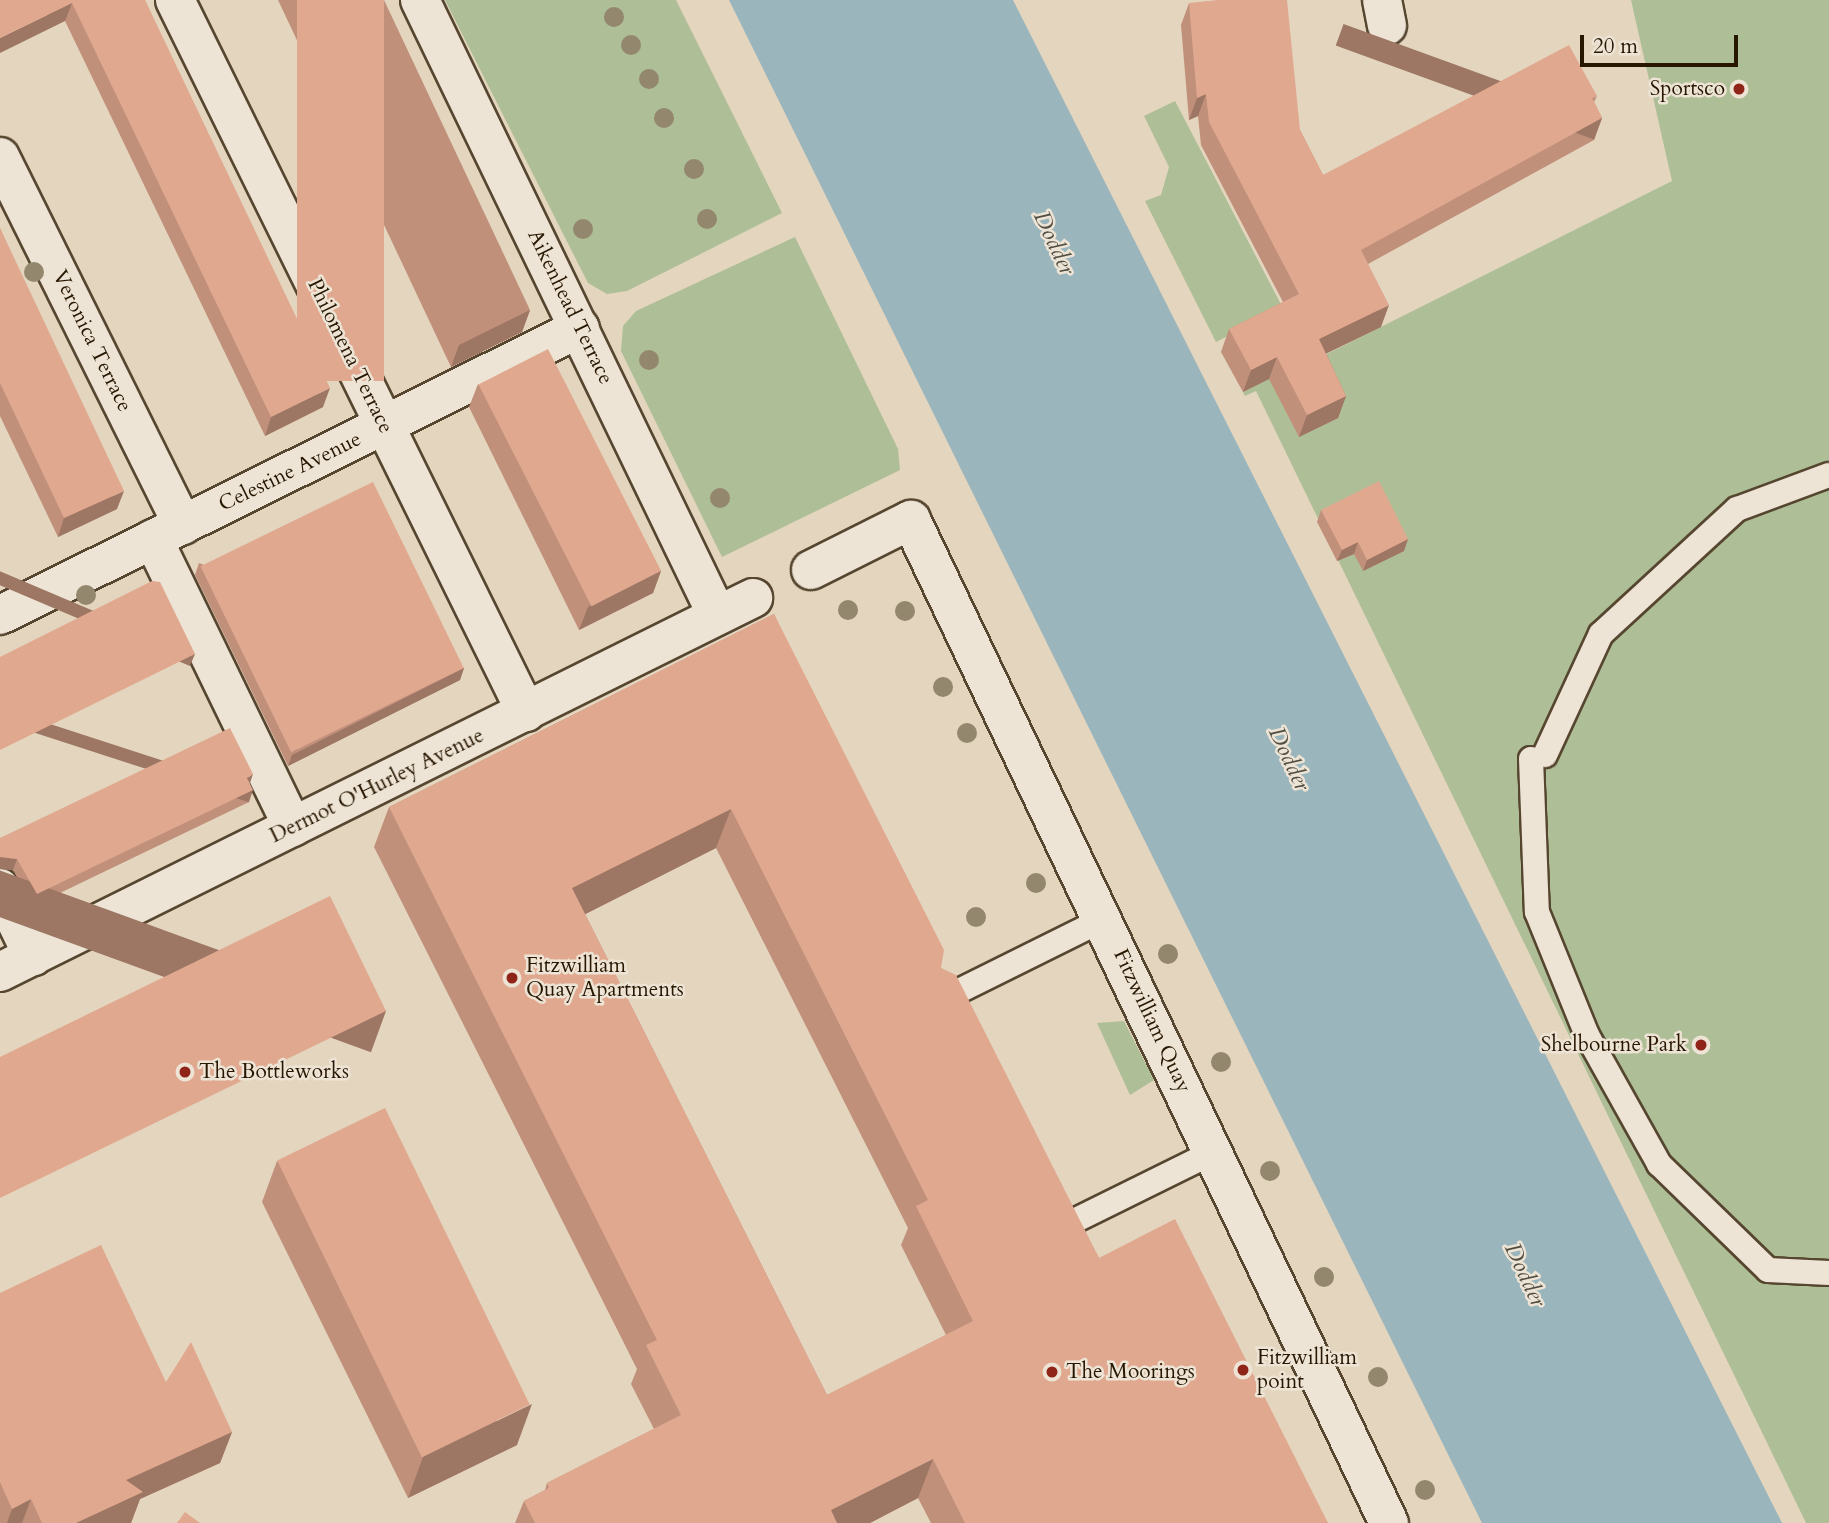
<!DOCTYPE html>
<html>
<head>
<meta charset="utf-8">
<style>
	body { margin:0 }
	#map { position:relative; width:1829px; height:1523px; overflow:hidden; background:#e4d5be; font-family:Cardo,serif }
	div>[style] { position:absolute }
	.green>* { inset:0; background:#aebe96 }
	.water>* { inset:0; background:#9bb5bd }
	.roads { filter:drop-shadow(2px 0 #564630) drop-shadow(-2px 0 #564630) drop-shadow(0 2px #564630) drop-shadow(0 -2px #564630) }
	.lane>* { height:24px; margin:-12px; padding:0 12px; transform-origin:12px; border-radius:12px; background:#ede4d5 }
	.street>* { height:38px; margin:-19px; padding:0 19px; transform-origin:19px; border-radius:19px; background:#ede4d5 }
	.trees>* { width:20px; height:20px; margin:-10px; border-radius:50%; background:#93876e }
	.wall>* { inset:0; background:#c1907b }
	.shaded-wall>* { inset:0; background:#9d7664; transform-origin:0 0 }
	.building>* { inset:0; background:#e0a88f; transform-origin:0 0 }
	.dots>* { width:19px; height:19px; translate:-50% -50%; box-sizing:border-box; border:4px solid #ede4d5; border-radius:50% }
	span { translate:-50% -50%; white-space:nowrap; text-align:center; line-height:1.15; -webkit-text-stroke:5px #ede4d5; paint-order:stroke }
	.poi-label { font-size:21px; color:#271600 }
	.right { translate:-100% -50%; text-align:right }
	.left { translate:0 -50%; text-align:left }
	.street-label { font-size:21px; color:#271600 }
	.water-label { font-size:23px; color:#504e42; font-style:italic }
	.scale { position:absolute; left:1580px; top:35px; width:158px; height:32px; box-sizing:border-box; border:4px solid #271600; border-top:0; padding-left:9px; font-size:21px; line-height:24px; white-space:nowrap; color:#271600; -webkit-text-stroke:5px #ede4d5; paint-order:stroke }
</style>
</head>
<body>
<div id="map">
	<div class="green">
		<div style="clip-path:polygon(445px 0,676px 0,782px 213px,627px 291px,607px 294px,588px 283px)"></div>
		<div style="clip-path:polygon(1631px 0,1829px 0,1829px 1523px,1806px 1523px,1256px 391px,1245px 396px,1243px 392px,1274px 376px,1248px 326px,1216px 342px,1145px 201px,1161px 195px,1169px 167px,1144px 116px,1175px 101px,1311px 362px,1672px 181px)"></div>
		<div style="clip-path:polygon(795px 237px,898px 449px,900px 470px,722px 557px,621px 351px,623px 326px,636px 311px)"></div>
		<div style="clip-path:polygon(1124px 1021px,1154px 1080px,1130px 1095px,1097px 1023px)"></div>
	</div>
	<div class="water">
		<div style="clip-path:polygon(729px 0,1013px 0,1782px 1523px,1482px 1523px)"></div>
	</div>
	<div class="roads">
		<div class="lane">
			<div style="left:1545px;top:755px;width:133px;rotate:-65.2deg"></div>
			<div style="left:1601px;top:634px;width:185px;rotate:-42.6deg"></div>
			<div style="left:1737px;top:509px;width:98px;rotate:-20.3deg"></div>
			<div style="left:1531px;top:759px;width:153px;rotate:87.8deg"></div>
			<div style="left:1537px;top:912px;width:133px;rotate:67.9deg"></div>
			<div style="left:1587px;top:1035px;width:148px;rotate:60.8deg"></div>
			<div style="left:1659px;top:1164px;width:152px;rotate:44.2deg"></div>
			<div style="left:1768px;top:1270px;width:61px;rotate:2.8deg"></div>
			<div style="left:939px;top:1001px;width:184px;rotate:-26.4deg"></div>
			<div style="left:1062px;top:1227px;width:169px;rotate:-26.3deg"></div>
		</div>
		<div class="street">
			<div style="left:175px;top:0;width:794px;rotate:63.76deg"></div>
			<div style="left:420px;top:0;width:683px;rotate:64.22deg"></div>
			<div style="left:1382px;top:0;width:26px;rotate:79deg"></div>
			<div style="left:0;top:157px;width:411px;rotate:63.6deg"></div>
			<div style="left:153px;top:539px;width:320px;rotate:64.1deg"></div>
			<div style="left:811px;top:570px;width:112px;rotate:-26.6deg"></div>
			<div style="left:911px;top:520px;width:1111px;rotate:64.52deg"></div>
			<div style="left:0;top:615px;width:647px;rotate:-26.33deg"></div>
			<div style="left:0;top:888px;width:76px;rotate:64.1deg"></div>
			<div style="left:0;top:972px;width:841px;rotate:-26.41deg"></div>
		</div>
	</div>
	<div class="trees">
		<div style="left:614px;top:17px"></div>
		<div style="left:631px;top:45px"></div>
		<div style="left:649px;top:79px"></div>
		<div style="left:664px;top:118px"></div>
		<div style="left:694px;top:169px"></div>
		<div style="left:707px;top:219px"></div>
		<div style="left:583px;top:229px"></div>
		<div style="left:34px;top:272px"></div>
		<div style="left:649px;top:360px"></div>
		<div style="left:720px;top:498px"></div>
		<div style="left:86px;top:595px"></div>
		<div style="left:848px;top:610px"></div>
		<div style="left:905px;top:611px"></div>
		<div style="left:943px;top:687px"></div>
		<div style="left:967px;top:733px"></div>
		<div style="left:1036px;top:883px"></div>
		<div style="left:976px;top:917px"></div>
		<div style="left:1168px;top:954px"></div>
		<div style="left:1221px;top:1062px"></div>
		<div style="left:1270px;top:1171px"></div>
		<div style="left:1324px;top:1277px"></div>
		<div style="left:1378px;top:1377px"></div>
		<div style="left:1425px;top:1490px"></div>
	</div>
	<div class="wall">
		<div style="clip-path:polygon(0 0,145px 0,323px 407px,265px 436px,65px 21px)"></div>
		<div style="clip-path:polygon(278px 0,384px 0,530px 310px,522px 332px,451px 367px)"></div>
		<div style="clip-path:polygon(1189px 3px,1300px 130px,1323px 175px,1597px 96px,1594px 102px,1602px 118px,1594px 140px,1368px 264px,1381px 327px,1326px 353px,1346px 396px,1338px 418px,1299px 437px,1269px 379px,1243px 392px,1221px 352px,1229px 329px,1283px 302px,1201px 145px,1198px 116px,1189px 120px,1181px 25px)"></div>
		<div style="clip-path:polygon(0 228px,117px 509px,58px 537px,0 416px)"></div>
		<div style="clip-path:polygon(478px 384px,661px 571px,653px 593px,579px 630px,469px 407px)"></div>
		<div style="clip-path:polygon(1321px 510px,1408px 539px,1404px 551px,1363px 571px,1354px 554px,1337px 561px,1317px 522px)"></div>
		<div style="clip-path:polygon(199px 563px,464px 668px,460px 680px,288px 766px,195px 575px)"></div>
		<div style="clip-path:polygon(evenodd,774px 614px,941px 968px,1099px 1258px,1328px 1523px,931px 1523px,918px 1498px,870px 1523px,515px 1523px,524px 1501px,545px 1490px,547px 1483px,654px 1429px,631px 1384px,637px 1369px,374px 847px,389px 807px,774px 614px,716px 848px,908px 1228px,901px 1245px,946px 1335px,827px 1395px,585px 914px,716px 848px)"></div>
		<div style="clip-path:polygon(250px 783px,249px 802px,33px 906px,13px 870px,0 869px,0 838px)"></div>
		<div style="clip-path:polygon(277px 1161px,517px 1445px,408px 1498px,262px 1202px)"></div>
		<div style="clip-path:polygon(0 1293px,166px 1382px,232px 1432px,220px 1463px,140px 1499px,131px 1523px,0 1523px)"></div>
	</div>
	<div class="shaded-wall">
		<div style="clip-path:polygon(72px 3px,65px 21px,0 53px,0 38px)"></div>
		<div style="clip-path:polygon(1206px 94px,1198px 116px,1189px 120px,1197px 98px)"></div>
		<div style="left:1602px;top:118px;width:23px;height:275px;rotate:110deg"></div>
		<div style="clip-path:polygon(1389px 305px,1381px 327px,1311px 361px,1319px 339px)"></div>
		<div style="clip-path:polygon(530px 310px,522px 332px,451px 367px,459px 345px)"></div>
		<div style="clip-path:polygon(1277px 357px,1269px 379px,1243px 392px,1251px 370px)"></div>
		<div style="clip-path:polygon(330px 388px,323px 407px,265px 436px,271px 417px)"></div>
		<div style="clip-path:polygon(1346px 396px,1338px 418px,1299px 437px,1307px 415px)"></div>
		<div style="clip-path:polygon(124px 491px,117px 509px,58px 537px,64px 518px)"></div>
		<div style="clip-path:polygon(1408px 539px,1404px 551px,1363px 571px,1367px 560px)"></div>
		<div style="clip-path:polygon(1358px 542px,1354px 554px,1337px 561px,1342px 550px)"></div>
		<div style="clip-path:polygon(661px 571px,653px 593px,579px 630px,588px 607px)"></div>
		<div style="left:195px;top:654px;width:13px;height:217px;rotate:113deg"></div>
		<div style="clip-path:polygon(464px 668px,460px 680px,288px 766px,292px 755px)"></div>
		<div style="clip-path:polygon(253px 774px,249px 786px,247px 778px)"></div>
		<div style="left:253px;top:790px;width:13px;height:240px;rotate:108deg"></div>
		<div style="clip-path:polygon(731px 809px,716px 848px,558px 928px,572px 888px)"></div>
		<div style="clip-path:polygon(0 857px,17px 859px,13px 870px,0 869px)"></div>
		<div style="left:386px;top:1011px;width:44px;height:429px;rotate:110deg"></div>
		<div style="clip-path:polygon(532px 1404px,517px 1445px,408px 1498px,423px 1457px)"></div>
		<div style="clip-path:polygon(232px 1432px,220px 1463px,140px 1499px,131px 1523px,76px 1523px,126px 1480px)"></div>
		<div style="clip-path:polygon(933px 1459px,918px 1498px,870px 1523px,826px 1523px,831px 1510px)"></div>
		<div style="clip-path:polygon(31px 1499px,22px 1523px,7px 1523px,12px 1509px)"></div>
	</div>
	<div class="building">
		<div style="clip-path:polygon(0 0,145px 0,330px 388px,271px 417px,72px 3px,0 38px)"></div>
		<div style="left:297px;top:0;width:87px;height:381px"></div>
		<div style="clip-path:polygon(1218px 0,1287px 0,1300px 130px,1323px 175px,1569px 45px,1597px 96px,1592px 98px,1602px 118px,1361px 250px,1389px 305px,1319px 339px,1346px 396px,1307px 415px,1277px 357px,1251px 370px,1229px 329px,1299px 294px,1209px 122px,1206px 94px,1197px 98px,1189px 3px)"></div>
		<div style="clip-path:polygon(0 228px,124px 491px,64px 518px,0 383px)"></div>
		<div style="left:548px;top:349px;width:249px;height:78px;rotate:63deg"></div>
		<div style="clip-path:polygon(1379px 481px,1408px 539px,1367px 560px,1358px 542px,1342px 550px,1321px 510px)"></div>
		<div style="left:373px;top:482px;width:207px;height:192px;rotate:64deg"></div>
		<div style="clip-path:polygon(152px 581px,160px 582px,195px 654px,0 750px,0 657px)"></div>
		<div style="clip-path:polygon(evenodd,774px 614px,944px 950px,941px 968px,956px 975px,1099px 1258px,1175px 1219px,1328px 1523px,965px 1523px,933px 1459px,831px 1510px,837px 1523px,535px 1523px,524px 1501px,549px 1488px,547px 1483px,681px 1415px,646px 1345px,657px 1340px,389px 807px,774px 614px,731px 809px,928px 1200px,916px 1206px,973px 1321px,827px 1395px,572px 888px,731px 809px)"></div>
		<div style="clip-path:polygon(230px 728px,253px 774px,247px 778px,253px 790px,37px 894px,17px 859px,0 857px,0 838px)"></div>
		<div style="clip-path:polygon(330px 896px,386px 1011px,0 1198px,0 1057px)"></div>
		<div style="left:385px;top:1108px;width:330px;height:120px;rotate:64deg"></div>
		<div style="clip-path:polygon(101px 1245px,166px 1382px,191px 1342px,232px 1432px,126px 1480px,143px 1492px,76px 1523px,42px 1523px,31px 1499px,12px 1509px,0 1482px,0 1293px)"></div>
		<div style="clip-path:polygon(185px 1512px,200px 1523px,177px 1523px)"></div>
	</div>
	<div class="dots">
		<div style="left:1739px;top:89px;background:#8f2418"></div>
		<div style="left:512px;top:978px;background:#8f2418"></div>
		<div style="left:1701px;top:1045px;background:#8f2418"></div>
		<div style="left:185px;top:1072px;background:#8f2418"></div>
		<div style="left:1243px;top:1370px;background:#8f2418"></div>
		<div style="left:1052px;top:1372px;background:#8f2418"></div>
	</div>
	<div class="poi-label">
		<span class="right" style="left:1725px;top:89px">Sportsco</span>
		<span class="left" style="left:526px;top:978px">Fitzwilliam<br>Quay Apartments</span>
		<span class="right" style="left:1687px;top:1045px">Shelbourne Park</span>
		<span class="left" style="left:199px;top:1072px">The Bottleworks</span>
		<span class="left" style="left:1257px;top:1370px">Fitzwilliam<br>point</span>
		<span class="left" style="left:1066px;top:1372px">The Moorings</span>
	</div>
	<div class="street-label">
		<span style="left:570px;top:307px;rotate:64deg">Aikenhead Terrace</span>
		<span style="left:92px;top:341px;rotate:64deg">Veronica Terrace</span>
		<span style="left:350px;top:356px;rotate:64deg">Philomena Terrace</span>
		<span style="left:290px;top:472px;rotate:-26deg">Celestine Avenue</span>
		<span style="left:377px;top:786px;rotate:-26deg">Dermot O'Hurley Avenue</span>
		<span style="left:1152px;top:1021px;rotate:65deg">Fitzwilliam Quay</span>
	</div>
	<div class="water-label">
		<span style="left:1054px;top:243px;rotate:65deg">Dodder</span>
		<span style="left:1289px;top:759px;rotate:65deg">Dodder</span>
		<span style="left:1525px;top:1275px;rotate:65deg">Dodder</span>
	</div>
	<div class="scale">20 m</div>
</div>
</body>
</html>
